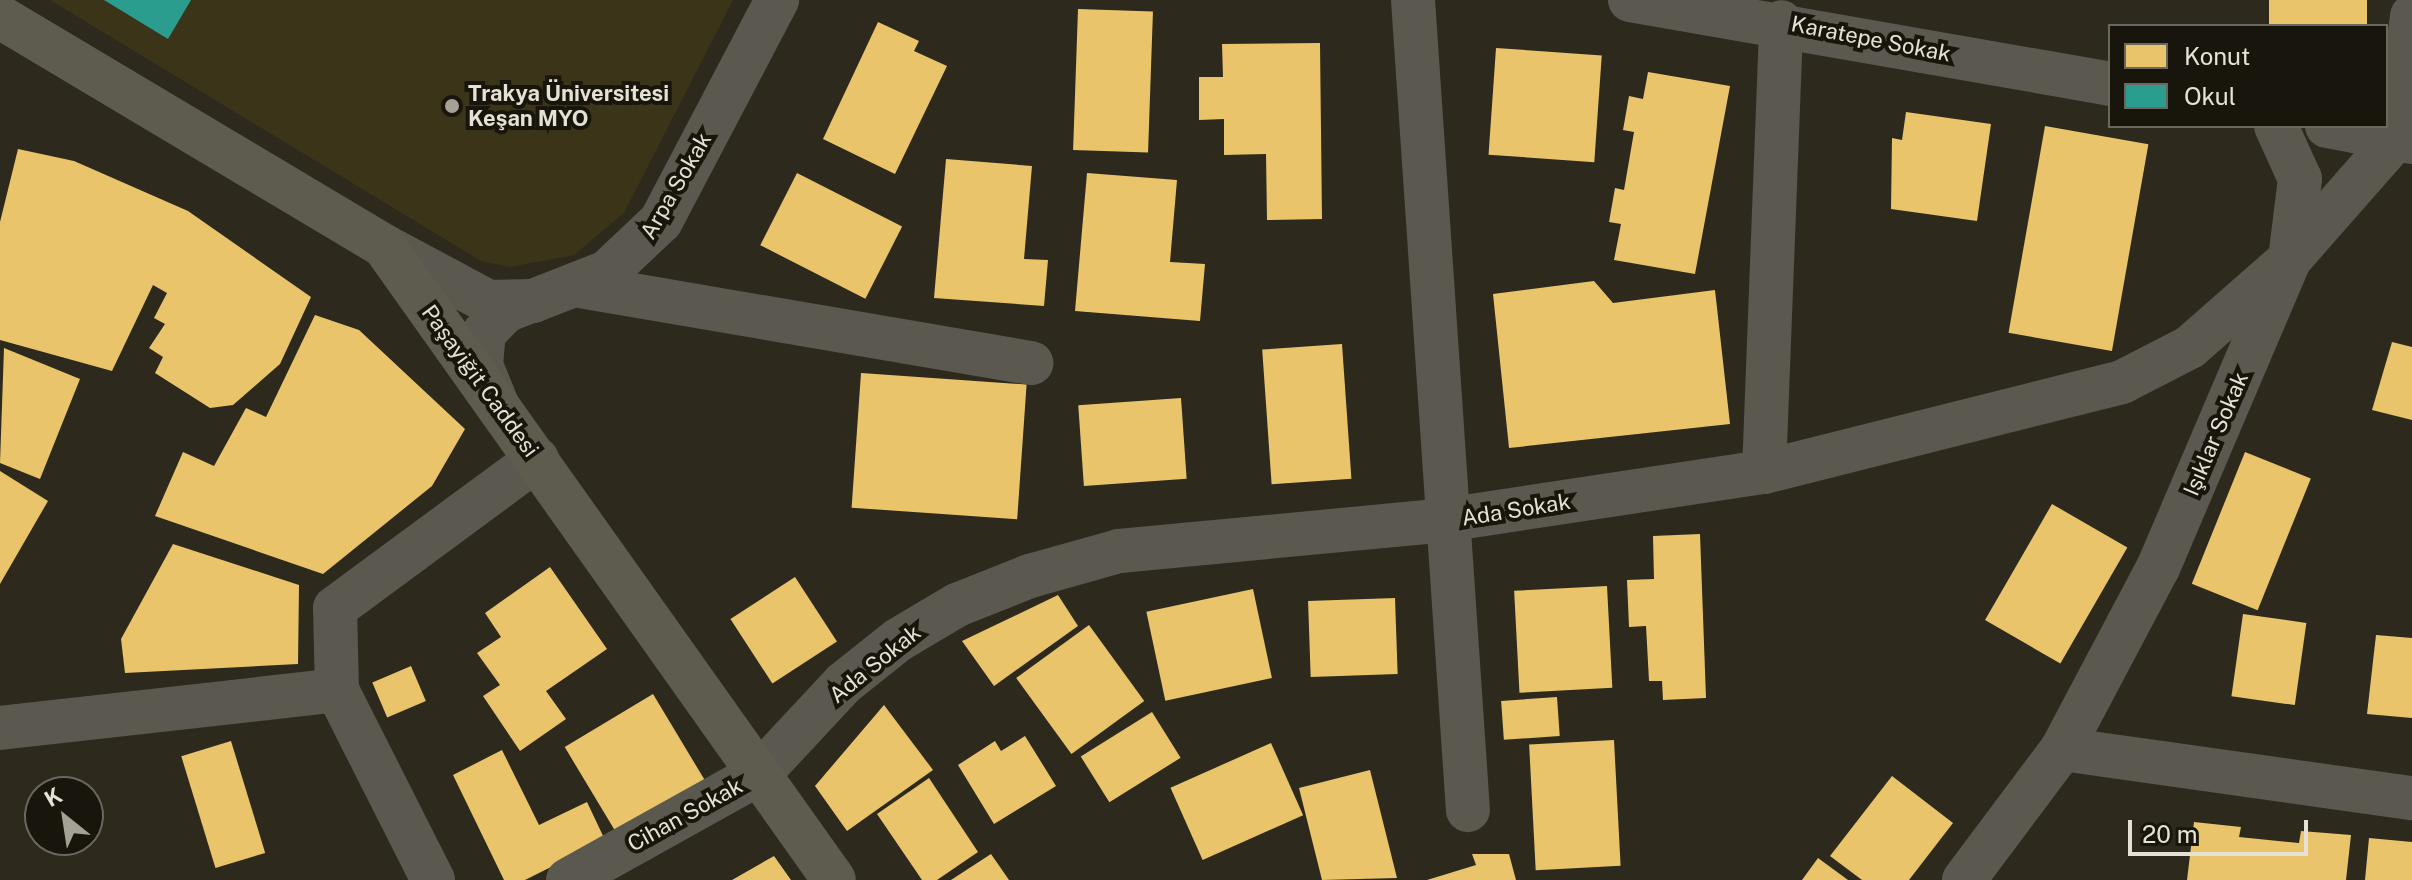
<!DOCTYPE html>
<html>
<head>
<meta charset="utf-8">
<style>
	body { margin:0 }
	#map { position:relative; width:2412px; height:880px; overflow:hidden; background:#2d2a1d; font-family:"Public Sans",sans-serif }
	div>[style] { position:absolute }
	.built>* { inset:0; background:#3b3419 }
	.homes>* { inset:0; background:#e9c46a; transform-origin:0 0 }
	.schools>* { inset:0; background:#2a9d8f }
	.minor>* { height:44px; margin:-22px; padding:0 22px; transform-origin:22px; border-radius:22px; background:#5a584f }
	.secondary>* { height:44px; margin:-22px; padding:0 22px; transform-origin:22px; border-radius:22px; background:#5e5b4f }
	.dots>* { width:22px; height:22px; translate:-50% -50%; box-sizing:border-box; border:4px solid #18160c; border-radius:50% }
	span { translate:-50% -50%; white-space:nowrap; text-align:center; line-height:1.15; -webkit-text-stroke:8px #18160c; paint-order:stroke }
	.street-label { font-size:22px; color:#e5e2d5 }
	.poi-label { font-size:22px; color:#e5e2d5; font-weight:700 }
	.left { translate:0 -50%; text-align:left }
	.legend { position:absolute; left:2108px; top:24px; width:280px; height:104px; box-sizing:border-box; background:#18160c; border:2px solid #6a685c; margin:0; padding:10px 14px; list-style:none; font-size:24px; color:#e5e2d5 }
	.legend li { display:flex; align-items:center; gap:16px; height:40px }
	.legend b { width:40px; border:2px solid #6a685c }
	.north { position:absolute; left:24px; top:776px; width:80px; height:80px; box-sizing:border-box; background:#18160c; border:2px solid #6a685c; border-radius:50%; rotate:330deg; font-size:22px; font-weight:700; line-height:32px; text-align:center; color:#e5e2d5 }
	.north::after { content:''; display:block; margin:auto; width:28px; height:36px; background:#a5a295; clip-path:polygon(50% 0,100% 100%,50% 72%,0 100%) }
	.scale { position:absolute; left:2128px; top:820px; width:180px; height:36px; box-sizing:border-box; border:4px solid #e5e2d5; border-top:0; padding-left:10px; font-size:24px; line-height:28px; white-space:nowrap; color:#e5e2d5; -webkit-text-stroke:6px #18160c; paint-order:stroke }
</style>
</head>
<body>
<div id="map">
	<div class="built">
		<div style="clip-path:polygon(50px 0,733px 0,624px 213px,574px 255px,510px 267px,481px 261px)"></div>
	</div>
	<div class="homes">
		<div style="left:2269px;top:0;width:98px;height:24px"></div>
		<div style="left:1078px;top:9px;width:75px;height:141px;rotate:2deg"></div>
		<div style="clip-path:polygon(878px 22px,919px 41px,914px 51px,947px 66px,895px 174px,823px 139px)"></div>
		<div style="clip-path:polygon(1320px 43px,1322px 219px,1267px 220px,1266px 154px,1224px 155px,1224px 119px,1199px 120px,1199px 77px,1223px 77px,1222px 44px)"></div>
		<div style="left:1496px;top:48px;width:106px;height:107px;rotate:4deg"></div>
		<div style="clip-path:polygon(1648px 72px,1730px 86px,1695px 274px,1614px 260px,1621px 224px,1609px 222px,1615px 188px,1624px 190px,1634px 132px,1623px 130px,1629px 96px,1643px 99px)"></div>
		<div style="clip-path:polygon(1906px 112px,1991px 124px,1977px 221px,1891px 209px,1892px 138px,1902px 140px)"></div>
		<div style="left:2045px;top:126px;width:105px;height:210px;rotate:10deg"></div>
		<div style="clip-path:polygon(18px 149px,74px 161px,188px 211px,311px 297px,280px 364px,233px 405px,210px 408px,155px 373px,163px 357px,149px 348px,165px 324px,154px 318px,167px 293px,153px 285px,112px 371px,0 340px,0 222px)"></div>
		<div style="clip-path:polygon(946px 159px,1032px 166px,1024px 259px,1048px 260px,1044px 306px,934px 298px)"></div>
		<div style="left:797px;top:173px;width:118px;height:81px;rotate:27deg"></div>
		<div style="clip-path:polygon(1087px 173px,1177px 180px,1170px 262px,1205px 264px,1200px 321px,1075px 311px)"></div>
		<div style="clip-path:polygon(1594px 281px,1613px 303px,1715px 290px,1730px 424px,1509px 448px,1493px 294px)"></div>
		<div style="clip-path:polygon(315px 315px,359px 330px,465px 429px,432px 486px,323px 574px,155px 516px,183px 452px,214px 466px,246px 408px,266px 417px)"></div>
		<div style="clip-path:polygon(2392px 342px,2412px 347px,2412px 420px,2372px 410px)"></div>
		<div style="left:1342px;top:344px;width:135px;height:80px;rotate:86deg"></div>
		<div style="clip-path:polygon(4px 348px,80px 379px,40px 479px,0 463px)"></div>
		<div style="left:861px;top:373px;width:166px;height:135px;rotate:4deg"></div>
		<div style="left:1181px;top:398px;width:81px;height:103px;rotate:86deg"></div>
		<div style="left:2245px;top:452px;width:71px;height:142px;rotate:22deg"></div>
		<div style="clip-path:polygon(0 471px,48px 501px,0 584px)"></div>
		<div style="left:2052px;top:504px;width:87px;height:134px;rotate:30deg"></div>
		<div style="clip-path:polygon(1700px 534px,1706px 698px,1663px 700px,1662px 681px,1649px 681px,1646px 626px,1629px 627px,1627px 580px,1654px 579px,1653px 536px)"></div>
		<div style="clip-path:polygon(173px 544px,299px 585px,298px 664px,125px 673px,121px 639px)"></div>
		<div style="clip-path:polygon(550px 567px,607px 649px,546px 691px,566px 719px,520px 751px,483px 696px,500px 685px,477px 653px,501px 637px,485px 613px)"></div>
		<div style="left:795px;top:577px;width:77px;height:77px;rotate:57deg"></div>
		<div style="left:1607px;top:586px;width:102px;height:93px;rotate:87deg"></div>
		<div style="left:1253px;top:589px;width:91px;height:109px;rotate:78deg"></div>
		<div style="clip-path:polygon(1058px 595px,1078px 626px,994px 686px,962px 641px)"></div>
		<div style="left:1395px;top:598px;width:76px;height:87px;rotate:88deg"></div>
		<div style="left:2243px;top:614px;width:64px;height:83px;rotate:8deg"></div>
		<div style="left:1089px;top:625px;width:94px;height:90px;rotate:54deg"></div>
		<div style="clip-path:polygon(2376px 635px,2412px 638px,2412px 718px,2367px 714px)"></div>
		<div style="left:411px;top:666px;width:38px;height:42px;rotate:67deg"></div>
		<div style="left:653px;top:694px;width:103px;height:103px;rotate:59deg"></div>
		<div style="left:1557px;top:697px;width:39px;height:56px;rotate:86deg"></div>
		<div style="clip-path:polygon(884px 705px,933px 770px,847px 831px,815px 786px)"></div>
		<div style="left:1152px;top:712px;width:54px;height:84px;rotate:58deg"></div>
		<div style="clip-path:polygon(1025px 736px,1056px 786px,994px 824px,958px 765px,995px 741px,1001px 751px)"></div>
		<div style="left:1614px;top:740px;width:126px;height:85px;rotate:87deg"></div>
		<div style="left:231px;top:741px;width:117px;height:52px;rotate:73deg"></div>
		<div style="left:1271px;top:743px;width:79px;height:110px;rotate:66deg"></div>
		<div style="clip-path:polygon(502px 750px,539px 825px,587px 802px,605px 840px,525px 880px,504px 880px,453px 775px)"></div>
		<div style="clip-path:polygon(1370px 770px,1397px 878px,1322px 880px,1299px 788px)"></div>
		<div style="clip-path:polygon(1892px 776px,1953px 823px,1909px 880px,1862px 880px,1830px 856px)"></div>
		<div style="clip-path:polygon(929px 778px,978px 852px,937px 880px,922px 880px,877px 814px)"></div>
		<div style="clip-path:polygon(2194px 822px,2241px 827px,2239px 837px,2299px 843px,2301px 831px,2351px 835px,2346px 880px,2187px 880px)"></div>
		<div style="clip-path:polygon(2369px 838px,2412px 842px,2412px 880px,2365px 880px)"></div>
		<div style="clip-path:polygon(991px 854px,1009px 880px,951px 880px)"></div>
		<div style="clip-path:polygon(1472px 854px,1509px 854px,1516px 880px,1427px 880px,1476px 865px)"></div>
		<div style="clip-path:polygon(774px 856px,791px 880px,732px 880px)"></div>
		<div style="clip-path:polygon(1818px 858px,1848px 880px,1802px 880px)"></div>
	</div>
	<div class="schools">
		<div style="clip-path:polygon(104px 0,191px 0,168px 39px)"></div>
	</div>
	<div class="minor">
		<div style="left:1413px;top:0;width:812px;rotate:86.12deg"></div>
		<div style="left:1630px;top:0;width:487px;rotate:9.9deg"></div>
		<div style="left:2327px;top:126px;width:86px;rotate:10.7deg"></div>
		<div style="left:2397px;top:140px;width:125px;rotate:-83.1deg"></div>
		<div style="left:384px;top:246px;width:119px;rotate:28.1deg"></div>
		<div style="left:489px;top:302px;width:44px;rotate:-1.3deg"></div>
		<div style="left:533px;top:301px;width:79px;rotate:-21.4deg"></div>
		<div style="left:607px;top:272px;width:74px;rotate:-43.4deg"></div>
		<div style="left:661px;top:221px;width:250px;rotate:-62.3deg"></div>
		<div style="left:580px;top:286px;width:458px;rotate:9.7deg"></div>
		<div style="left:496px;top:402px;width:40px;rotate:-112deg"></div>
		<div style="left:481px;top:365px;width:32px;rotate:-85deg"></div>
		<div style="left:484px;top:333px;width:30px;rotate:-46deg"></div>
		<div style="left:505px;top:311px;width:28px;rotate:-21deg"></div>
		<div style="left:1764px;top:472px;width:450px;rotate:-87.8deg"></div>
		<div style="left:0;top:728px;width:339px;rotate:-6.4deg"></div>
		<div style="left:2062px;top:749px;width:353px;rotate:8deg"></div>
		<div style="left:433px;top:880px;width:213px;rotate:-116.8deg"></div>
		<div style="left:337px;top:690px;width:82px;rotate:-91.4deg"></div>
		<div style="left:335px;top:608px;width:251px;rotate:-36.4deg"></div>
		<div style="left:568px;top:880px;width:220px;rotate:-29.1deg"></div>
		<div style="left:760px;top:773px;width:123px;rotate:-47deg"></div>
		<div style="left:844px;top:683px;width:69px;rotate:-38.5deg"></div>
		<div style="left:898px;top:640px;width:69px;rotate:-30.7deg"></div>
		<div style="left:957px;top:605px;width:79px;rotate:-21.7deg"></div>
		<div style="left:1030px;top:576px;width:92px;rotate:-15.7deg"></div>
		<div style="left:1119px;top:551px;width:327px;rotate:-5.4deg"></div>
		<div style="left:1445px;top:520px;width:323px;rotate:-8.6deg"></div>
		<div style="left:1764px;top:472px;width:369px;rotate:-14.1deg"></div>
		<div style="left:2122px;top:382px;width:76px;rotate:-27.2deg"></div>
		<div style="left:2190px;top:347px;width:133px;rotate:-41.3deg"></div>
		<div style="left:2290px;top:259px;width:81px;rotate:-82.9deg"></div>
		<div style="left:2300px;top:179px;width:58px;rotate:-114.4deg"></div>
		<div style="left:1964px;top:880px;width:164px;rotate:-53.2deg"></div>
		<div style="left:2062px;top:749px;width:205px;rotate:-62.1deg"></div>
		<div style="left:2158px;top:568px;width:336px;rotate:-66.9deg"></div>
		<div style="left:2290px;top:259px;width:185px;rotate:-48.7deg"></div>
	</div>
	<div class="secondary">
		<div style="left:0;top:17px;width:447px;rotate:30.8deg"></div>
		<div style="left:384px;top:246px;width:777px;rotate:54.63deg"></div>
	</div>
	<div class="dots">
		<div style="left:452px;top:106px;background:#a5a295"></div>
	</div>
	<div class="street-label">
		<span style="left:1871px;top:39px;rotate:11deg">Karatepe Sokak</span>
		<span style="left:676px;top:186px;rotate:-60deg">Arpa Sokak</span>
		<span style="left:480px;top:381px;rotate:54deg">Paşayiğit Caddesi</span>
		<span style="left:2216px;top:434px;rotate:-67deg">Işıklar Sokak</span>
		<span style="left:1516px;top:510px;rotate:-9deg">Ada Sokak</span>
		<span style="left:875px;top:664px;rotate:-39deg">Ada Sokak</span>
		<span style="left:685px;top:815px;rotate:-29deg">Cihan Sokak</span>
	</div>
	<div class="poi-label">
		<span class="left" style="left:468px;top:106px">Trakya Üniversitesi<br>Keşan MYO</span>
	</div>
	<ul class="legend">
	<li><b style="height:22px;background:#e9c46a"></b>Konut</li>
	<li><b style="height:22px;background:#2a9d8f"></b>Okul</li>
	</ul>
	<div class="north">K</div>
	<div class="scale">20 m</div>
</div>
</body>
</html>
